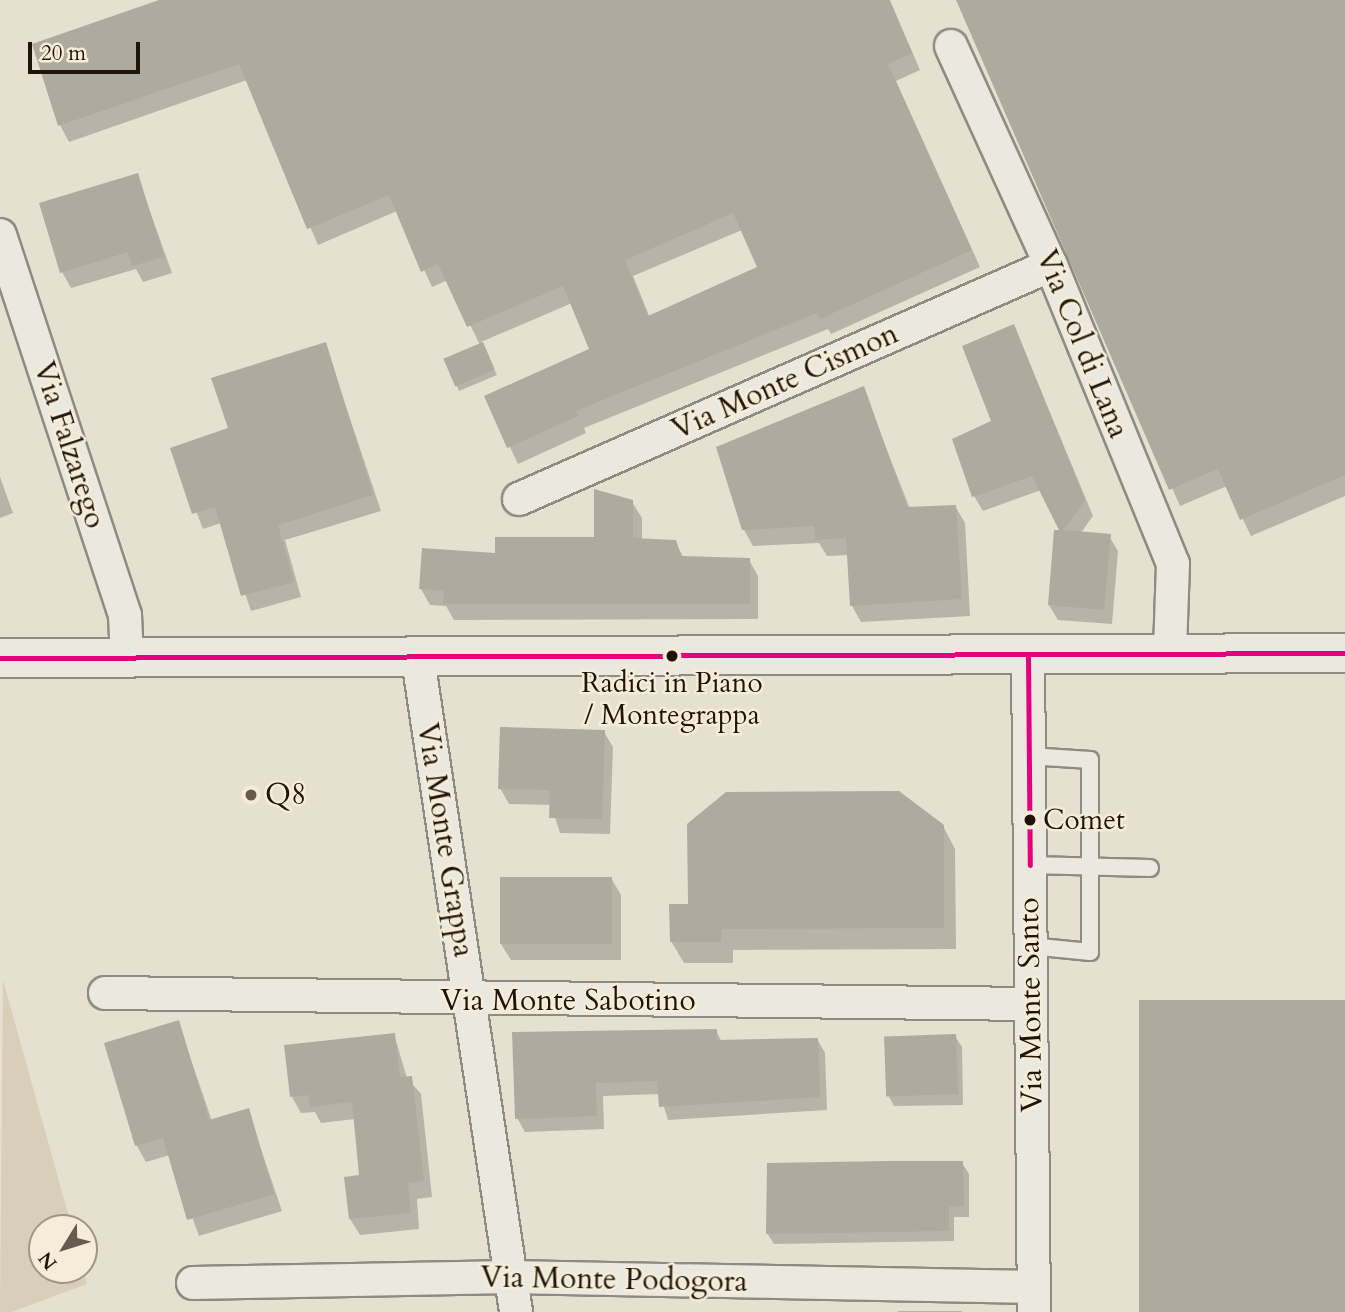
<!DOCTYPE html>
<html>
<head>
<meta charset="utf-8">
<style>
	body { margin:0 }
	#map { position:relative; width:1345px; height:1312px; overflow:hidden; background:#e6e0d0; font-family:Cardo,serif }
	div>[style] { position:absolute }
	.green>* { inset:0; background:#d8ceb9 }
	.shadow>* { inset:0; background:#0003; transform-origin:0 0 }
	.building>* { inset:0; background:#aeaa9e; transform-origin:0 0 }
	.roads { filter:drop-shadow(2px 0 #908b81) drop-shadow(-2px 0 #908b81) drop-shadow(0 2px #908b81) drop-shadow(0 -2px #908b81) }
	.service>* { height:16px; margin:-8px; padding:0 8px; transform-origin:8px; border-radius:8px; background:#ebe8e0 }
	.minor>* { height:32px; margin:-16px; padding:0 16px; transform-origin:16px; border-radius:16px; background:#ebe8e0 }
	.tertiary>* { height:38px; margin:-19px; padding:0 19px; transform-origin:19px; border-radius:19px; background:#ebe8e0 }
	.bus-1>* { height:5px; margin:-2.5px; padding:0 2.5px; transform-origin:2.5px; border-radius:2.5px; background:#e5007d }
	.dots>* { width:19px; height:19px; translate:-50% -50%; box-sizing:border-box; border:4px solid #f5edda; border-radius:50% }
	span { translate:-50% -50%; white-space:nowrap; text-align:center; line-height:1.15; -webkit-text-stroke:5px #f5edda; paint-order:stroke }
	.bus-label { font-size:28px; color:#1f1408 }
	.left { translate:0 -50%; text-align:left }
	.street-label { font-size:30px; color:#1f1408 }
	.poi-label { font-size:30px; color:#1f1408 }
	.north { position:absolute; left:28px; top:1214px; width:70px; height:70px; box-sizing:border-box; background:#f5edda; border:2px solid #9f9686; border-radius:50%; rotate:232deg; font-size:19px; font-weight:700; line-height:28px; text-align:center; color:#1f1408 }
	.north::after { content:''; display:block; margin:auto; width:24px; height:32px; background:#655b4e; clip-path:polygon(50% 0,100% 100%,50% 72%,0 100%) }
	.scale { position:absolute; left:28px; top:42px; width:112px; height:32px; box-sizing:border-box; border:4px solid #1f1408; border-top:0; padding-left:9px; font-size:21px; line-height:24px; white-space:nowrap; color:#1f1408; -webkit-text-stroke:5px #f5edda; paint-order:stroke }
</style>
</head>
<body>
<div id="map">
	<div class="green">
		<div style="clip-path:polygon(3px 980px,72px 1228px,42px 1228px,42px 1270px,83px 1270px,87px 1284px,11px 1312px,0 1312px)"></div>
	</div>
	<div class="shadow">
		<div style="clip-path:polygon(evenodd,164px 0,890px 0,920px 70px,896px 81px,980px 267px,831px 334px,828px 329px,584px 428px,586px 433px,518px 464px,486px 397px,591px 350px,572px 303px,481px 342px,497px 375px,459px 391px,445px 360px,480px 345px,448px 280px,432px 287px,397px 211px,318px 245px,247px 80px,69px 142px,60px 125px,164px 0,742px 230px,760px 268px,650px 318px,633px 276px,742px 230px)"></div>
		<div style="clip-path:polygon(958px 0,1345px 0,1345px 496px,1251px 536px,1227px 486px,1180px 506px)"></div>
		<div style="clip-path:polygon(137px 175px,172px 273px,143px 282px,136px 269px,71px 288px,62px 272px)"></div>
		<div style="clip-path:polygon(1014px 326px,1093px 516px,1080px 534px,1109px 536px,1118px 551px,1112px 624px,1058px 620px,1049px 605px,1062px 532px,1041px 490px,983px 511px,974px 496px)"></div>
		<div style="clip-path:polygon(325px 344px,381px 511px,285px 540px,301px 597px,251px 611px,221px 523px,203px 529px,172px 449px,230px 430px)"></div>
		<div style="clip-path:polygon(863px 389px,910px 509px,955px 506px,965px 523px,970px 616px,861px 622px,852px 606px,848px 555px,827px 556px,819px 543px,753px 546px,744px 530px)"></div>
		<div style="clip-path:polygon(0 477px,13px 513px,0 518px)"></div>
		<div style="clip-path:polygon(632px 502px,642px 518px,642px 540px,675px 542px,684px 558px,749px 560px,758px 576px,758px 619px,454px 620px,446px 606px,430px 605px,421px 589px,497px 555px,595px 538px)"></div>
		<div style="clip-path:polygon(604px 732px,613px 747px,610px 834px,560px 833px,551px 805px,509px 804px,500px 788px)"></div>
		<div style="clip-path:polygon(943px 826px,955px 849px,956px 949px,733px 950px,733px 963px,684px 963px,671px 941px,689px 906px)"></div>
		<div style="clip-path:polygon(611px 878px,621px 895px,621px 960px,511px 960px,501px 944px)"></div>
		<div style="clip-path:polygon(178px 1022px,212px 1121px,249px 1114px,282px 1211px,199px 1236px,170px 1155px,146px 1162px,137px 1146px,107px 1044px)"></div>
		<div style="clip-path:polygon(716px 1031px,722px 1042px,817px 1039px,825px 1053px,827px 1110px,668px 1120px,660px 1094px,603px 1096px,604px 1129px,525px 1132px,517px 1118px,514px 1034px)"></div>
		<div style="clip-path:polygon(394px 1034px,407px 1078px,421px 1094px,432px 1197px,417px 1199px,419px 1229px,360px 1235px,350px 1219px,361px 1176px,355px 1119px,321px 1123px,315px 1112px,301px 1113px,292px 1097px)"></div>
		<div style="clip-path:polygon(955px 1036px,962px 1047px,963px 1105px,894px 1106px,888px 1095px)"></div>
		<div style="clip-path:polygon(962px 1163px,969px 1174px,969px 1217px,954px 1217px,954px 1241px,774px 1244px,767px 1233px)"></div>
		<div style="left:898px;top:1311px;width:64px;height:1px"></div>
	</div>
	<div class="building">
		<div style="clip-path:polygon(evenodd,159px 0,889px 0,912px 53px,888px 64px,972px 250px,820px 319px,817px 313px,576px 411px,578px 416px,507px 448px,484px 396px,589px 349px,563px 286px,467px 327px,438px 264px,421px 272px,389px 195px,307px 229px,239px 64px,58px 126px,32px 44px,159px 0,733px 213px,757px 267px,648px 316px,625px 260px,733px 213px)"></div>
		<div style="clip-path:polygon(956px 0,1345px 0,1345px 475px,1240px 520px,1218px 469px,1169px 490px)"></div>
		<div style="clip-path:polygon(138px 173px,164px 257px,132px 266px,128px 252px,60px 273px,39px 203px)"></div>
		<div style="clip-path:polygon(1014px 324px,1085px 500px,1064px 530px,1111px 534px,1104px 610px,1048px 605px,1054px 530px,1059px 530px,1032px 476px,972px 497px,952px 439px,991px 421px,962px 346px)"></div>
		<div style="clip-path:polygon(326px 342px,373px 495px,278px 525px,294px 582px,241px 596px,215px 507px,192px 514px,170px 448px,228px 428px,211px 378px)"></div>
		<div style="left:483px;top:342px;width:30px;height:43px;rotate:67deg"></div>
		<div style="clip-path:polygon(864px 386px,907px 507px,956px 505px,962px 599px,850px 606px,846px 538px,815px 540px,814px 526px,742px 530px,716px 447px)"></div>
		<div style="clip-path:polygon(594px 489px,633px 500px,633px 538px,676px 540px,681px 556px,750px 558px,750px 604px,443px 604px,444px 591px,419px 589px,422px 548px,495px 553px,495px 537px,594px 537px)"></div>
		<div style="clip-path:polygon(500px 727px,605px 730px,602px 819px,549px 818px,550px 790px,498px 789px)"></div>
		<div style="clip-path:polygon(899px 791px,944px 825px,944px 928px,722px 929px,721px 942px,670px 942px,669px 904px,688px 904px,687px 824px,726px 792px)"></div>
		<div style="left:500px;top:877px;width:112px;height:67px"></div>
		<div style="left:1139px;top:1000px;width:206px;height:312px"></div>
		<div style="clip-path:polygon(179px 1020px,209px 1120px,249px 1108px,274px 1194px,187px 1220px,163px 1138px,135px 1146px,104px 1043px)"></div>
		<div style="clip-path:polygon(717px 1029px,717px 1040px,818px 1038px,820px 1097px,659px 1107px,657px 1081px,596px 1083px,597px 1116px,515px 1119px,512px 1032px)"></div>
		<div style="clip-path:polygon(395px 1033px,400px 1077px,412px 1076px,424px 1181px,408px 1183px,411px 1213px,349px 1219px,344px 1177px,359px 1175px,352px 1102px,310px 1107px,308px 1095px,290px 1097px,284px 1045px)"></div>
		<div style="left:956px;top:1034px;width:60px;height:72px;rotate:88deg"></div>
		<div style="clip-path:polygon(888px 1161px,963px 1161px,964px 1206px,949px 1207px,949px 1231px,766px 1234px,767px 1163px)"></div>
	</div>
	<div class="roads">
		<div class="service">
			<div style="left:1029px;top:756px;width:61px;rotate:3.8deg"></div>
			<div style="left:1090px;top:760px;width:192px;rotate:90deg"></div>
			<div style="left:1090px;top:952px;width:60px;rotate:-174.3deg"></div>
			<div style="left:1030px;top:865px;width:120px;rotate:1.4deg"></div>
		</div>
		<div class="minor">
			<div style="left:951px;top:46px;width:241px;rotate:65.5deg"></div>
			<div style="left:1051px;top:265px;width:323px;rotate:67.8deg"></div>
			<div style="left:1173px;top:564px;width:88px;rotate:92deg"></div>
			<div style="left:0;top:235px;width:400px;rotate:71.8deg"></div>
			<div style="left:125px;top:615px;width:44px;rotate:87.4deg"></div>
			<div style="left:519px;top:499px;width:581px;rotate:-23.74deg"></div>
			<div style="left:1028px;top:656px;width:656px;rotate:89.48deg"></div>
			<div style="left:418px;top:659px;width:660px;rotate:81.46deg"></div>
			<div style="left:105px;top:993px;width:926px;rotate:0.68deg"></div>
			<div style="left:193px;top:1283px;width:318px;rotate:-1.1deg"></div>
			<div style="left:511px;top:1277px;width:523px;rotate:1.1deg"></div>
		</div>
		<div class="tertiary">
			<div style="left:0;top:658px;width:1345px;rotate:-0.21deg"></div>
		</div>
	</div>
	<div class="bus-1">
		<div style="left:1028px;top:656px;width:209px;rotate:89.5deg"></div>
		<div style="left:0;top:658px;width:1345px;rotate:-0.21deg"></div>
	</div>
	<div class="dots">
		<div style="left:672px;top:656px;background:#1f1408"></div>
		<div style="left:251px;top:795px;background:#655b4e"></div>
		<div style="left:1030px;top:820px;background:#1f1408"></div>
	</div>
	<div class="bus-label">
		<span style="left:672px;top:699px">Radici in Piano<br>/ Montegrappa</span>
		<span class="left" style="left:1043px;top:820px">Comet</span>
	</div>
	<div class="street-label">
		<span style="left:1082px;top:344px;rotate:68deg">Via Col di Lana</span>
		<span style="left:785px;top:382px;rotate:-24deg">Via Monte Cismon</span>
		<span style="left:69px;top:445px;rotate:72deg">Via Falzarego</span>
		<span style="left:445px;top:840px;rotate:81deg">Via Monte Grappa</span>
		<span style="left:568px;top:1001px">Via Monte Sabotino</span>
		<span style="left:1031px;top:1005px;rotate:-91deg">Via Monte Santo</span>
		<span style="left:614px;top:1280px;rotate:1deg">Via Monte Podogora</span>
	</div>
	<div class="poi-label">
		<span class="left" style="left:265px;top:795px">Q8</span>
	</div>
	<div class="north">N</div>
	<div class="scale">20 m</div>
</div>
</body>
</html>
